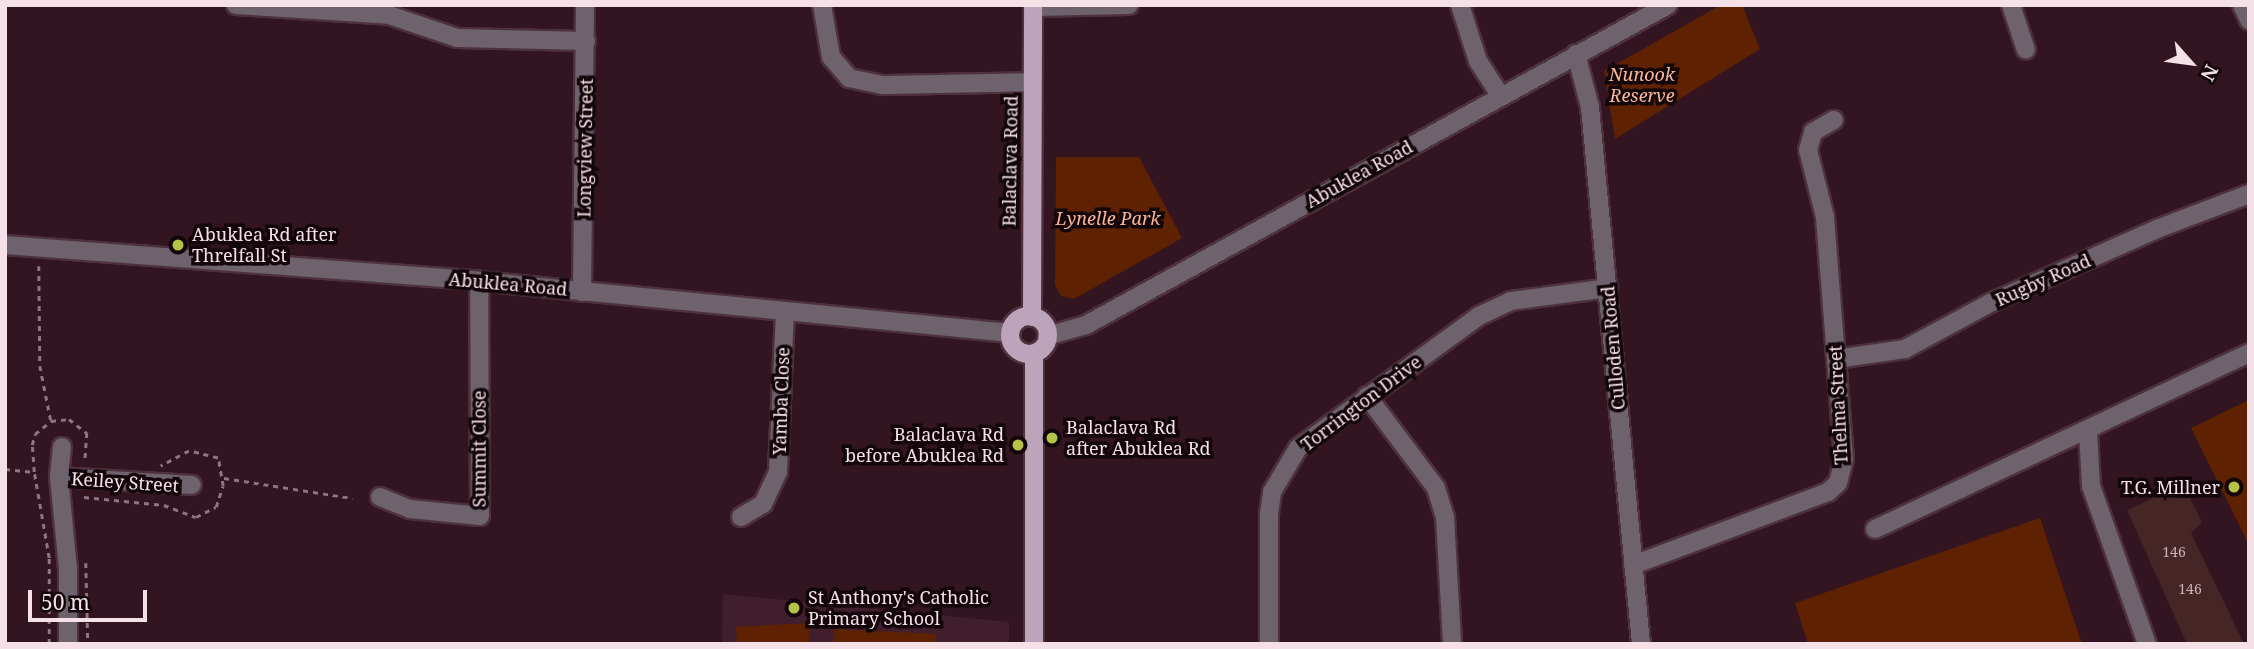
<!DOCTYPE html>
<html>
<head>
<meta charset="utf-8">
<style>
	body { margin:0 }
	#map { position:relative; width:2254px; height:649px; overflow:hidden; background:#321521; font-family:"Noto Serif",serif }
	div>[style] { position:absolute }
	.built>* { inset:0; background:#411e2d }
	.green>* { inset:0; background:#5e2102 }
	.building>* { inset:0; background:#462526 }
	.path>* { height:2.5px; margin-top:-1.25px; transform-origin:0; background:repeating-linear-gradient(90deg,#8e757f 0 5px,transparent 0 10px) }
	.roads { filter:drop-shadow(2px 0 #4d313d) drop-shadow(-2px 0 #4d313d) drop-shadow(0 2px #4d313d) drop-shadow(0 -2px #4d313d) }
	.minor>* { height:18px; margin:-9px; padding:0 9px; transform-origin:9px; border-radius:9px; background:#6e626c }
	.major>* { height:18px; margin:-9px; padding:0 9px; transform-origin:9px; border-radius:9px; background:#bea4ba }
	.major>.ring { margin:-9px; padding:0; box-sizing:content-box; background:none; border:18px solid #bea4ba; border-radius:50% }
	.dots>* { width:19px; height:19px; translate:-50% -50%; box-sizing:border-box; border:4px solid #12060a; border-radius:50% }
	span { translate:-50% -50%; white-space:nowrap; text-align:center; line-height:1.15; -webkit-text-stroke:7px #12060a; paint-order:stroke }
	.number-label { font-size:14px; color:#c9b1b7 }
	.number-label span { -webkit-text-stroke-width:0 }
	.park-label { font-size:18px; color:#fab69a; font-style:italic }
	.street-label { font-size:18px; color:#f5e0e7 }
	.poi-label { font-size:18px; color:#f5e0e7 }
	.left { translate:0 -50%; text-align:left }
	.right { translate:-100% -50%; text-align:right }
	.frame { position:absolute; inset:0; border:7px solid #f5e0e7; pointer-events:none }
	.north { position:absolute; left:2156px; top:28px; width:70px; height:70px; -webkit-text-stroke:5px #12060a; paint-order:stroke; rotate:118deg; font-size:19px; font-weight:700; line-height:28px; text-align:center; color:#f5e0e7 }
	.north::after { content:''; display:block; margin:auto; width:24px; height:32px; background:#f5e0e7; clip-path:polygon(50% 0,100% 100%,50% 72%,0 100%) }
	.scale { position:absolute; left:28px; top:590px; width:119px; height:32px; box-sizing:border-box; border:4px solid #f5e0e7; border-top:0; padding-left:9px; font-size:21px; line-height:24px; white-space:nowrap; color:#f5e0e7; -webkit-text-stroke:5px #12060a; paint-order:stroke }
</style>
</head>
<body>
<div id="map">
	<div class="built">
		<div style="clip-path:polygon(723px 594px,1009px 622px,1009px 644px,722px 644px)"></div>
	</div>
	<div class="green">
		<div style="clip-path:polygon(1721px 5px,1742px 5px,1760px 49px,1615px 139px,1604px 71px)"></div>
		<div style="clip-path:polygon(1056px 157px,1139px 157px,1182px 238px,1074px 299px,1061px 296px,1055px 285px)"></div>
		<div style="clip-path:polygon(2249px 400px,2249px 545px,2191px 428px)"></div>
		<div style="clip-path:polygon(2040px 518px,2082px 644px,1808px 644px,1795px 603px)"></div>
		<div style="clip-path:polygon(809px 623px,810px 644px,737px 644px,736px 627px)"></div>
		<div style="clip-path:polygon(834px 629px,936px 634px,935px 644px,833px 644px)"></div>
	</div>
	<div class="building">
		<div style="clip-path:polygon(2183px 484px,2202px 522px,2191px 533px,2244px 644px,2187px 644px,2127px 510px)"></div>
	</div>
	<div class="path">
		<div style="left:39px;top:266px;width:100px;rotate:89.4deg"></div>
		<div style="left:40px;top:366px;width:56px;rotate:78.7deg"></div>
		<div style="left:5px;top:469px;width:29px;rotate:6deg"></div>
		<div style="left:224px;top:478px;width:130px;rotate:8.9deg"></div>
		<div style="left:84px;top:497px;width:80px;rotate:5.7deg"></div>
		<div style="left:164px;top:505px;width:34px;rotate:21deg"></div>
		<div style="left:196px;top:517px;width:22px;rotate:-27deg"></div>
		<div style="left:216px;top:507px;width:22px;rotate:-72deg"></div>
		<div style="left:223px;top:486px;width:28px;rotate:-100deg"></div>
		<div style="left:218px;top:458px;width:30px;rotate:-166deg"></div>
		<div style="left:189px;top:451px;width:32px;rotate:152deg"></div>
		<div style="left:86px;top:563px;width:81px;rotate:88.6deg"></div>
		<div style="left:49px;top:644px;width:86px;rotate:-90deg"></div>
		<div style="left:49px;top:558px;width:87px;rotate:-99.9deg"></div>
		<div style="left:34px;top:472px;width:27px;rotate:-94deg"></div>
		<div style="left:32px;top:445px;width:11px;rotate:-75deg"></div>
		<div style="left:35px;top:434px;width:21px;rotate:-39deg"></div>
		<div style="left:51px;top:421px;width:18px;rotate:-6deg"></div>
		<div style="left:69px;top:419px;width:23px;rotate:38deg"></div>
		<div style="left:87px;top:433px;width:28px;rotate:94deg"></div>
	</div>
	<div class="roads">
		<div class="minor">
			<div style="left:236px;top:5px;width:153px;rotate:3.7deg"></div>
			<div style="left:389px;top:15px;width:72px;rotate:18.7deg"></div>
			<div style="left:457px;top:38px;width:129px;rotate:1.3deg"></div>
			<div style="left:822px;top:5px;width:53px;rotate:80.2deg"></div>
			<div style="left:831px;top:57px;width:28px;rotate:49deg"></div>
			<div style="left:849px;top:78px;width:34px;rotate:12deg"></div>
			<div style="left:882px;top:85px;width:150px;rotate:-1.1deg"></div>
			<div style="left:1460px;top:5px;width:59px;rotate:72.2deg"></div>
			<div style="left:1478px;top:61px;width:40px;rotate:57.1deg"></div>
			<div style="left:2011px;top:5px;width:47px;rotate:71.6deg"></div>
			<div style="left:2242px;top:5px;width:17px;rotate:65deg"></div>
			<div style="left:1033px;top:7px;width:96px;rotate:-1.2deg"></div>
			<div style="left:1576px;top:54px;width:55px;rotate:75.2deg"></div>
			<div style="left:1590px;top:107px;width:539px;rotate:84.57deg"></div>
			<div style="left:5px;top:245px;width:475px;rotate:4.3deg"></div>
			<div style="left:479px;top:281px;width:534px;rotate:5.59deg"></div>
			<div style="left:582px;top:292px;width:287px;rotate:-89.4deg"></div>
			<div style="left:1047px;top:336px;width:41px;rotate:-15.8deg"></div>
			<div style="left:1086px;top:325px;width:664px;rotate:-28.8deg"></div>
			<div style="left:1836px;top:359px;width:70px;rotate:-8.2deg"></div>
			<div style="left:1905px;top:349px;width:97px;rotate:-28.4deg"></div>
			<div style="left:1990px;top:303px;width:183px;rotate:-23.9deg"></div>
			<div style="left:2157px;top:229px;width:98px;rotate:-20.8deg"></div>
			<div style="left:1367px;top:396px;width:115px;rotate:53.1deg"></div>
			<div style="left:1436px;top:488px;width:30px;rotate:73deg"></div>
			<div style="left:1445px;top:517px;width:127px;rotate:86.8deg"></div>
			<div style="left:2088px;top:431px;width:55px;rotate:86.9deg"></div>
			<div style="left:2091px;top:486px;width:168px;rotate:70.5deg"></div>
			<div style="left:62px;top:447px;width:30px;rotate:96deg"></div>
			<div style="left:59px;top:477px;width:91px;rotate:84.4deg"></div>
			<div style="left:68px;top:568px;width:76px;rotate:90deg"></div>
			<div style="left:59px;top:477px;width:133px;rotate:3.4deg"></div>
			<div style="left:380px;top:497px;width:32px;rotate:22deg"></div>
			<div style="left:410px;top:509px;width:70px;rotate:5.7deg"></div>
			<div style="left:480px;top:516px;width:235px;rotate:-90.2deg"></div>
			<div style="left:741px;top:517px;width:26px;rotate:-31deg"></div>
			<div style="left:763px;top:504px;width:35px;rotate:-65deg"></div>
			<div style="left:778px;top:472px;width:161px;rotate:-87.5deg"></div>
			<div style="left:1875px;top:529px;width:413px;rotate:-25.2deg"></div>
			<div style="left:1633px;top:565px;width:208px;rotate:-20.5deg"></div>
			<div style="left:1828px;top:492px;width:13px;rotate:-42deg"></div>
			<div style="left:1838px;top:483px;width:25px;rotate:-76deg"></div>
			<div style="left:1844px;top:459px;width:243px;rotate:-94.5deg"></div>
			<div style="left:1825px;top:217px;width:69px;rotate:-104.2deg"></div>
			<div style="left:1808px;top:150px;width:19px;rotate:-74deg"></div>
			<div style="left:1813px;top:132px;width:24px;rotate:-30deg"></div>
			<div style="left:1269px;top:644px;width:130px;rotate:-90deg"></div>
			<div style="left:1269px;top:514px;width:22px;rotate:-82deg"></div>
			<div style="left:1272px;top:492px;width:51px;rotate:-59.4deg"></div>
			<div style="left:1298px;top:448px;width:224px;rotate:-36.1deg"></div>
			<div style="left:1479px;top:316px;width:35px;rotate:-25deg"></div>
			<div style="left:1511px;top:301px;width:98px;rotate:-7.6deg"></div>
		</div>
		<div class="major">
			<div class="ring" style="left:1010px;top:316px;width:20px;height:20px"></div>
			<div style="left:1032px;top:317px;width:312px;rotate:-89.8deg"></div>
			<div style="left:1034px;top:644px;width:290px;rotate:-90deg"></div>
		</div>
	</div>
	<div class="dots">
		<div style="left:178px;top:245px;background:#b6c148"></div>
		<div style="left:1052px;top:438px;background:#b6c148"></div>
		<div style="left:1018px;top:445px;background:#b6c148"></div>
		<div style="left:2234px;top:487px;background:#b6c148"></div>
		<div style="left:794px;top:608px;background:#b6c148"></div>
	</div>
	<div class="number-label">
		<span style="left:2174px;top:552px">146</span>
		<span style="left:2190px;top:589px">146</span>
	</div>
	<div class="park-label">
		<span style="left:1642px;top:85px">Nunook<br>Reserve</span>
		<span style="left:1108px;top:218px">Lynelle Park</span>
	</div>
	<div class="street-label">
		<span style="left:585px;top:148px;rotate:-89deg">Longview Street</span>
		<span style="left:1010px;top:161px;rotate:-89deg">Balaclava Road</span>
		<span style="left:1359px;top:174px;rotate:-29deg">Abuklea Road</span>
		<span style="left:2043px;top:280px;rotate:-24deg">Rugby Road</span>
		<span style="left:508px;top:284px;rotate:5deg">Abuklea Road</span>
		<span style="left:1613px;top:348px;rotate:-95deg">Culloden Road</span>
		<span style="left:781px;top:401px;rotate:-88deg">Yamba Close</span>
		<span style="left:1361px;top:403px;rotate:-37deg">Torrington Drive</span>
		<span style="left:1838px;top:405px;rotate:-93deg">Thelma Street</span>
		<span style="left:479px;top:449px;rotate:-90deg">Summit Close</span>
		<span style="left:125px;top:482px;rotate:4deg">Keiley Street</span>
	</div>
	<div class="poi-label">
		<span class="left" style="left:192px;top:245px">Abuklea Rd after<br>Threlfall St</span>
		<span class="left" style="left:1066px;top:438px">Balaclava Rd<br>after Abuklea Rd</span>
		<span class="right" style="left:1004px;top:445px">Balaclava Rd<br>before Abuklea Rd</span>
		<span class="right" style="left:2220px;top:487px">T.G. Millner</span>
		<span class="left" style="left:808px;top:608px">St Anthony's Catholic<br>Primary School</span>
	</div>
	<div class="frame"></div>
	<div class="north">N</div>
	<div class="scale">50 m</div>
</div>
</body>
</html>
